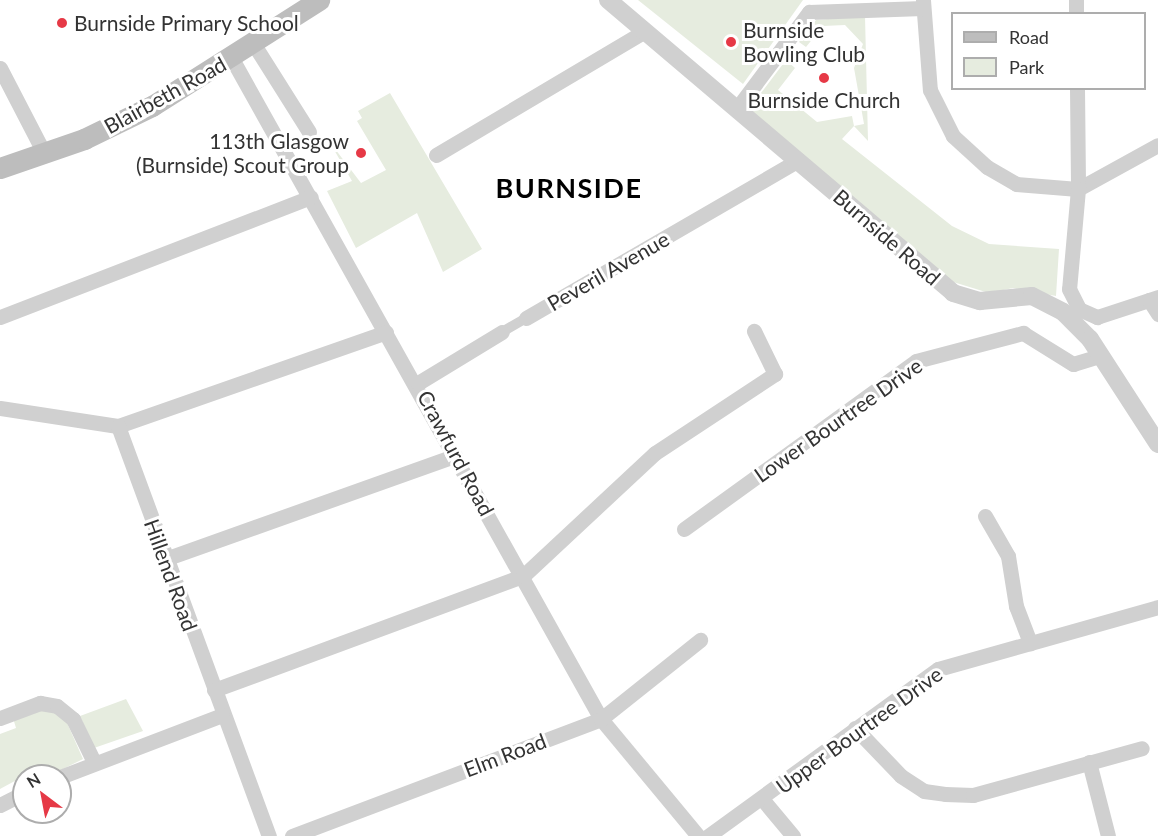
<!DOCTYPE html>
<html>
<head>
<meta charset="utf-8">
<style>
	body { margin:0 }
	#map { position:relative; width:1158px; height:836px; overflow:hidden; background:#fff; font-family:Lato,sans-serif }
	div>[style] { position:absolute }
	.green>* { inset:0; background:#e6ecdf }
	.pedestrian>* { height:10px; margin:-5px; padding:0 5px; transform-origin:5px; border-radius:5px; background:#d0d0d0 }
	.minor>* { height:15px; margin:-7.5px; padding:0 7.5px; transform-origin:7.5px; border-radius:7.5px; background:#d0d0d0 }
	.tertiary>* { height:18px; margin:-9px; padding:0 9px; transform-origin:9px; border-radius:9px; background:#d0d0d0 }
	.secondary>* { height:21px; margin:-10.5px; padding:0 10.5px; transform-origin:10.5px; border-radius:10.5px; background:#bdbdbd }
	.dots>* { width:16px; height:16px; translate:-50% -50%; box-sizing:border-box; border:3px solid #fff; border-radius:50% }
	span { translate:-50% -50%; white-space:nowrap; text-align:center; line-height:1.15; -webkit-text-stroke:6px #fff; paint-order:stroke }
	.poi-label { font-size:21px; color:#333 }
	.left { translate:0 -50%; text-align:left }
	.right { translate:-100% -50%; text-align:right }
	.street-label { font-size:21px; color:#333 }
	.district-label { font-size:27px; color:#000; font-weight:700; letter-spacing:1.5px }
	.legend { position:absolute; left:951px; top:12px; width:195px; height:78px; box-sizing:border-box; background:#fff; border:2px solid #adadad; margin:0; padding:8px 10px; list-style:none; font-size:18px; color:#333 }
	.legend li { display:flex; align-items:center; gap:12px; height:30px }
	.legend b { width:30px; border:2px solid #adadad }
	.north { position:absolute; left:12px; top:764px; width:60px; height:60px; box-sizing:border-box; background:#fff; border:2px solid #adadad; border-radius:50%; rotate:328deg; font-size:16px; font-weight:700; line-height:24px; text-align:center; color:#333 }
	.north::after { content:''; display:block; margin:auto; width:21px; height:27px; background:#e63946; clip-path:polygon(50% 0,100% 100%,50% 72%,0 100%) }
</style>
</head>
<body>
<div id="map">
	<div class="green">
		<div style="clip-path:polygon(638px 0,803px 0,743px 84px)"></div>
		<div style="clip-path:polygon(865px 16px,868px 141px,854px 126px,842px 139px,952px 226px,989px 244px,1059px 249px,1056px 296px,1013px 288px,989px 293px,950px 281px,753px 112px,752px 105px,786px 60px,795px 68px,778px 90px,817px 122px,852px 116px,854px 126px,864px 124px,854px 68px,863px 44px,845px 25px,823px 26px,806px 47px,799px 42px,816px 20px)"></div>
		<div style="clip-path:polygon(390px 93px,482px 249px,443px 272px,417px 213px,356px 248px,327px 191px,352px 181px,329px 141px,361px 183px,386px 170px,357px 121px,362px 118px,358px 111px)"></div>
		<div style="clip-path:polygon(126px 699px,143px 731px,94px 748px,80px 716px)"></div>
		<div style="clip-path:polygon(44px 707px,64px 716px,83px 759px,49px 776px,24px 776px,0 789px,0 734px,16px 728px,13px 718px)"></div>
	</div>
	<div class="pedestrian">
		<div style="left:502px;top:332px;width:28px;rotate:-30deg"></div>
	</div>
	<div class="minor">
		<div style="left:923px;top:0;width:90px;rotate:85.6deg"></div>
		<div style="left:930px;top:90px;width:51px;rotate:63.4deg"></div>
		<div style="left:953px;top:136px;width:46px;rotate:42.4deg"></div>
		<div style="left:987px;top:167px;width:34px;rotate:30deg"></div>
		<div style="left:1016px;top:184px;width:62px;rotate:4.6deg"></div>
		<div style="left:1078px;top:189px;width:91px;rotate:-28.8deg"></div>
		<div style="left:1076px;top:0;width:14px;rotate:90deg"></div>
		<div style="left:253px;top:43px;width:105px;rotate:57.8deg"></div>
		<div style="left:231px;top:57px;width:758px;rotate:60.8deg"></div>
		<div style="left:601px;top:719px;width:152px;rotate:50.3deg"></div>
		<div style="left:0;top:68px;width:96px;rotate:62.6deg"></div>
		<div style="left:1077px;top:88px;width:101px;rotate:89.4deg"></div>
		<div style="left:1078px;top:189px;width:100px;rotate:95.1deg"></div>
		<div style="left:1069px;top:289px;width:22px;rotate:63deg"></div>
		<div style="left:1079px;top:309px;width:20px;rotate:24deg"></div>
		<div style="left:1097px;top:317px;width:64px;rotate:-18.2deg"></div>
		<div style="left:738px;top:107px;width:119px;rotate:-53.2deg"></div>
		<div style="left:809px;top:12px;width:114px;rotate:-2deg"></div>
		<div style="left:436px;top:155px;width:243px;rotate:-30.7deg"></div>
		<div style="left:1149px;top:300px;width:17px;rotate:57deg"></div>
		<div style="left:0;top:317px;width:333px;rotate:-21.1deg"></div>
		<div style="left:526px;top:318px;width:315px;rotate:-30.1deg"></div>
		<div style="left:418px;top:383px;width:98px;rotate:-31.3deg"></div>
		<div style="left:0;top:408px;width:119px;rotate:8.7deg"></div>
		<div style="left:118px;top:426px;width:284px;rotate:-19.3deg"></div>
		<div style="left:118px;top:426px;width:437px;rotate:69.8deg"></div>
		<div style="left:985px;top:516px;width:46px;rotate:60.1deg"></div>
		<div style="left:1008px;top:556px;width:51px;rotate:80.9deg"></div>
		<div style="left:1016px;top:606px;width:40px;rotate:69deg"></div>
		<div style="left:684px;top:529px;width:286px;rotate:-35.9deg"></div>
		<div style="left:916px;top:361px;width:111px;rotate:-14.7deg"></div>
		<div style="left:1023px;top:333px;width:59px;rotate:31.8deg"></div>
		<div style="left:1073px;top:364px;width:28px;rotate:-17deg"></div>
		<div style="left:165px;top:559px;width:308px;rotate:-19.6deg"></div>
		<div style="left:214px;top:690px;width:329px;rotate:-20.3deg"></div>
		<div style="left:523px;top:576px;width:180px;rotate:-43deg"></div>
		<div style="left:655px;top:453px;width:144px;rotate:-33.4deg"></div>
		<div style="left:775px;top:374px;width:48px;rotate:-116deg"></div>
		<div style="left:0;top:718px;width:43px;rotate:-20.6deg"></div>
		<div style="left:40px;top:703px;width:17px;rotate:10deg"></div>
		<div style="left:57px;top:706px;width:21px;rotate:39deg"></div>
		<div style="left:73px;top:719px;width:48px;rotate:64deg"></div>
		<div style="left:855px;top:728px;width:66px;rotate:46.2deg"></div>
		<div style="left:901px;top:776px;width:27px;rotate:33deg"></div>
		<div style="left:924px;top:791px;width:21px;rotate:8deg"></div>
		<div style="left:945px;top:794px;width:28px;rotate:2deg"></div>
		<div style="left:973px;top:795px;width:175px;rotate:-15.5deg"></div>
		<div style="left:1089px;top:762px;width:76px;rotate:75.6deg"></div>
		<div style="left:60px;top:777px;width:173px;rotate:-20.9deg"></div>
		<div style="left:763px;top:800px;width:47px;rotate:50.2deg"></div>
		<div style="left:0;top:805px;width:27px;rotate:-27deg"></div>
		<div style="left:292px;top:836px;width:330px;rotate:-20.7deg"></div>
		<div style="left:601px;top:719px;width:127px;rotate:-38.6deg"></div>
		<div style="left:708px;top:836px;width:284px;rotate:-36deg"></div>
		<div style="left:938px;top:669px;width:229px;rotate:-15.7deg"></div>
	</div>
	<div class="tertiary">
		<div style="left:608px;top:0;width:453px;rotate:40.3deg"></div>
		<div style="left:953px;top:293px;width:28px;rotate:17deg"></div>
		<div style="left:980px;top:301px;width:52px;rotate:-5.5deg"></div>
		<div style="left:1032px;top:296px;width:35px;rotate:27deg"></div>
		<div style="left:1063px;top:312px;width:38px;rotate:45deg"></div>
		<div style="left:1090px;top:339px;width:125px;rotate:57.1deg"></div>
	</div>
	<div class="secondary">
		<div style="left:0;top:168px;width:89px;rotate:-19deg"></div>
		<div style="left:84px;top:139px;width:76px;rotate:-25.9deg"></div>
		<div style="left:152px;top:106px;width:198px;rotate:-32.4deg"></div>
	</div>
	<div class="dots">
		<div style="left:62px;top:23px;background:#e63946"></div>
		<div style="left:731px;top:42px;background:#e63946"></div>
		<div style="left:824px;top:78px;background:#e63946"></div>
		<div style="left:361px;top:153px;background:#e63946"></div>
	</div>
	<div class="poi-label">
		<span class="left" style="left:74px;top:23px">Burnside Primary School</span>
		<span class="left" style="left:743px;top:42px">Burnside<br>Bowling Club</span>
		<span style="left:824px;top:100px">Burnside Church</span>
		<span class="right" style="left:349px;top:153px">113th Glasgow<br>(Burnside) Scout Group</span>
	</div>
	<div class="street-label">
		<span style="left:165px;top:95px;rotate:-29deg">Blairbeth Road</span>
		<span style="left:887px;top:237px;rotate:41deg">Burnside Road</span>
		<span style="left:608px;top:271px;rotate:-30deg">Peveril Avenue</span>
		<span style="left:838px;top:420px;rotate:-35deg">Lower Bourtree Drive</span>
		<span style="left:456px;top:453px;rotate:62deg">Crawfurd Road</span>
		<span style="left:171px;top:575px;rotate:70deg">Hillend Road</span>
		<span style="left:859px;top:730px;rotate:-36deg">Upper Bourtree Drive</span>
		<span style="left:505px;top:755px;rotate:-21deg">Elm Road</span>
	</div>
	<div class="district-label">
		<span style="left:569px;top:188px">BURNSIDE</span>
	</div>
	<ul class="legend">
	<li><b style="height:8px;background:#bdbdbd"></b>Road</li>
	<li><b style="height:16px;background:#e6ecdf"></b>Park</li>
	</ul>
	<div class="north">N</div>
</div>
</body>
</html>
